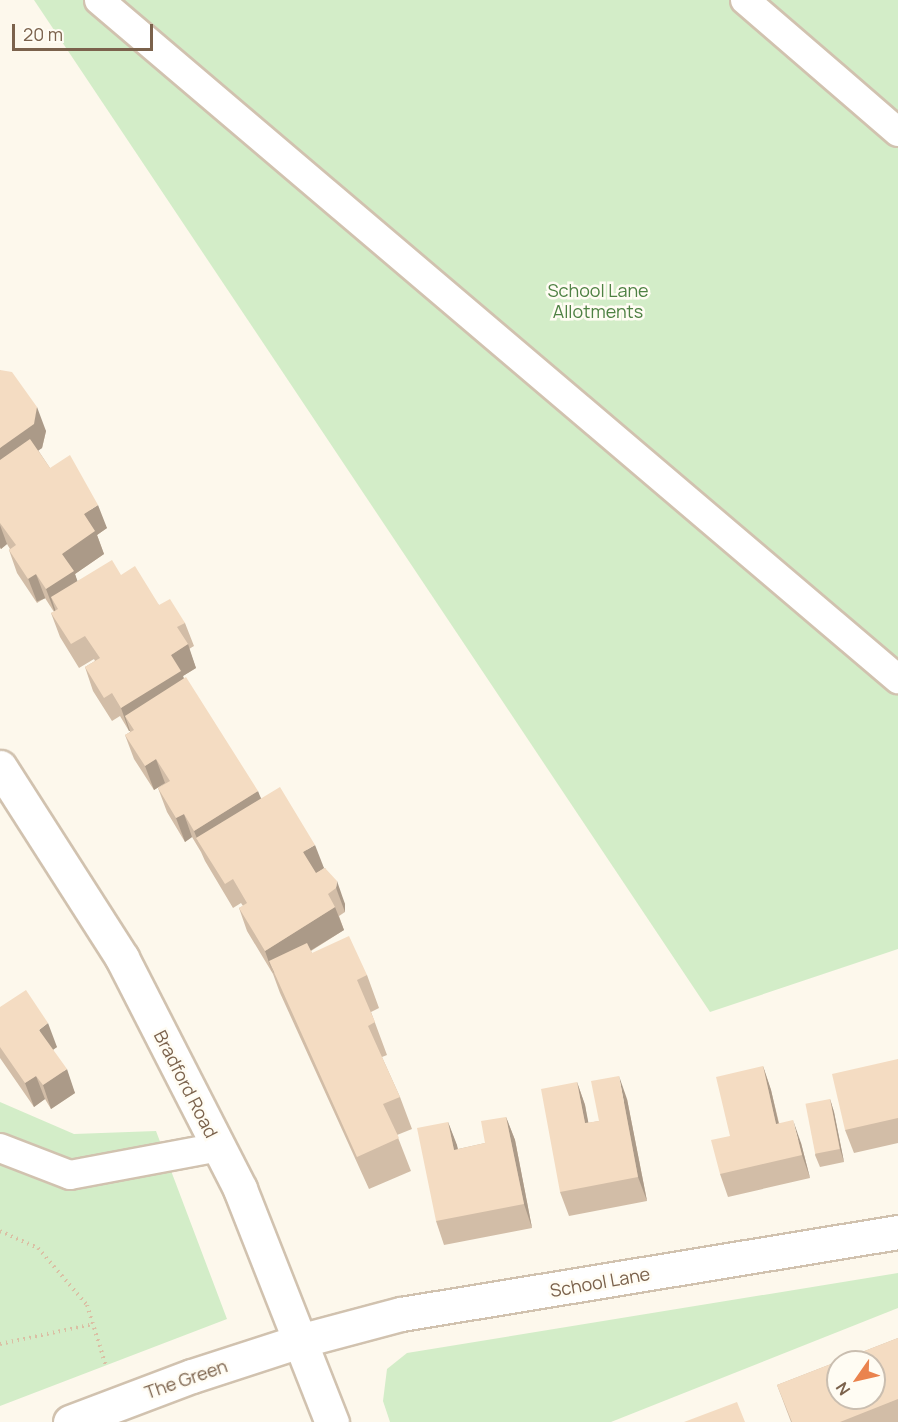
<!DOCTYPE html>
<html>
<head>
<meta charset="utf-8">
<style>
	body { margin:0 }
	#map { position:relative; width:898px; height:1422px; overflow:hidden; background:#fdf8ec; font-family:Manrope,sans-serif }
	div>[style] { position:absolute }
	.green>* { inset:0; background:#d3edc8 }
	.path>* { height:4px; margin-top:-2px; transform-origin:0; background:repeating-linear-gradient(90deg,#dabfa4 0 1.5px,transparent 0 6px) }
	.roads { filter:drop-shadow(2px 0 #d1c2af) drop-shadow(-2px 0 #d1c2af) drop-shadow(0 2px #d1c2af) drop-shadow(0 -2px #d1c2af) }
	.service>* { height:28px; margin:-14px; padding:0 14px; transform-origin:14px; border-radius:14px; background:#fff }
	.minor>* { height:33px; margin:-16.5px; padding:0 16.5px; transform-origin:16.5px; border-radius:16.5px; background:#fff }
	.tertiary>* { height:33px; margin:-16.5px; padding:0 16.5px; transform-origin:16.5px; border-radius:16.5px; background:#fff }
	.secondary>* { height:33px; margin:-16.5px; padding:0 16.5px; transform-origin:16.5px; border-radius:16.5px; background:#fff }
	.wall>* { inset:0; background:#d2bda7 }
	.shaded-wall>* { inset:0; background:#ab9a88; transform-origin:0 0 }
	.building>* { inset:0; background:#f4dcc2; transform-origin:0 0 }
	span { translate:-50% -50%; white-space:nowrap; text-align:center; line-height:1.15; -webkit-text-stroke:5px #fffcf3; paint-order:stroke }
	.park-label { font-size:18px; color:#4e8143 }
	.street-label { font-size:18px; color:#7b624c }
	.north { position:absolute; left:826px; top:1350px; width:60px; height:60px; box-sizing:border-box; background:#fffcf3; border:2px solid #cabeb0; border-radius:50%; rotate:236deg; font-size:16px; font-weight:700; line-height:24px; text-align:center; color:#7b624c }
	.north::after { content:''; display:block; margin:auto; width:21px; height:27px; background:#ea834e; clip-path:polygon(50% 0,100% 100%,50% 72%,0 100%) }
	.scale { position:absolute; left:12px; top:24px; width:141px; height:27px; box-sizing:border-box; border:3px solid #7b624c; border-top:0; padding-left:8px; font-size:18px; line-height:21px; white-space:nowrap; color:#7b624c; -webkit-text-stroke:4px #fffcf3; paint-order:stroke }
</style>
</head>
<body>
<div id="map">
	<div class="green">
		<div style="clip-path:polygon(34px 0,898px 0,898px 949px,710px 1012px)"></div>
		<div style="clip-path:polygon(0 1102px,74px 1134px,156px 1131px,227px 1319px,0 1406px)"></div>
		<div style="clip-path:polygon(898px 1273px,898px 1308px,611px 1422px,390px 1422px,383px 1401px,387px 1369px,407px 1353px)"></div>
	</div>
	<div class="path">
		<div style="left:0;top:1231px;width:42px;rotate:24.1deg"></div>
		<div style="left:38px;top:1248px;width:75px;rotate:49.3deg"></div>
		<div style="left:87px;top:1305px;width:64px;rotate:72.7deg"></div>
		<div style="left:0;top:1344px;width:95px;rotate:-12.1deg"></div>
	</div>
	<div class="roads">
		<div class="service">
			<div style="left:99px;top:0;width:1049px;rotate:40.36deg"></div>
			<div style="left:745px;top:0;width:202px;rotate:40.8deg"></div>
			<div style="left:0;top:1148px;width:75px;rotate:21.1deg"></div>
			<div style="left:70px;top:1175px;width:152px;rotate:-10.6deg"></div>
		</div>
		<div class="minor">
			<div style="left:70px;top:1422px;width:130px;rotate:-20.7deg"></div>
			<div style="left:192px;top:1376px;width:117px;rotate:-18deg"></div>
		</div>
		<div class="tertiary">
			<div style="left:303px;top:1340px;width:101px;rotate:-14.9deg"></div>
			<div style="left:401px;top:1314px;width:504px;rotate:-9.37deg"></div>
		</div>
		<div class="secondary">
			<div style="left:0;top:767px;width:227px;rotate:57.4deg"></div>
			<div style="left:122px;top:958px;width:259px;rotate:62.9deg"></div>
			<div style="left:240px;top:1189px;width:251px;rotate:68.5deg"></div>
		</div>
	</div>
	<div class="wall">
		<div style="clip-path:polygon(0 370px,46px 431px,42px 448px,38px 450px,50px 468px,107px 528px,97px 535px,104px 554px,75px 574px,77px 581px,121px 575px,159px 605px,185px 623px,194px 646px,189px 649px,196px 668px,183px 676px,184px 679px,261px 798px,324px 868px,317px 873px,325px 868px,345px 904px,345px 912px,339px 916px,344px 930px,311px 951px,312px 953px,367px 975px,379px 1008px,371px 1012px,387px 1055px,382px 1057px,400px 1097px,412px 1129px,397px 1135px,411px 1171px,369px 1189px,280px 993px,273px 974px,247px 931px,239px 908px,243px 906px,241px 903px,233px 908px,205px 861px,201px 852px,192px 837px,185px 842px,167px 812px,158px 788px,165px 783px,154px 790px,134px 759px,125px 735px,130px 732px,130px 731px,129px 731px,120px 716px,112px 721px,93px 691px,85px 667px,95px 661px,94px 659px,79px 668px,60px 637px,51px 613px,54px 612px,45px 598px,37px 603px,17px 573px,9px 550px,10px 549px,7px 544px,1px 549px,0 548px)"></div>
		<div style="clip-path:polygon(0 1007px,57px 1047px,53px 1050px,75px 1093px,51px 1109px,45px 1099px,34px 1107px,0 1058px)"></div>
		<div style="clip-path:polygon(898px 1059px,898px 1143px,854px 1153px,845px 1130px)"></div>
		<div style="clip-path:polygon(763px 1066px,771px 1090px,779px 1123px,801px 1143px,810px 1178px,728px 1197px,720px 1174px,730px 1136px)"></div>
		<div style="clip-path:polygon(577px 1082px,585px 1105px,588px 1123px,599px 1121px,627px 1099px,647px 1201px,569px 1216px,560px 1192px)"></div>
		<div style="clip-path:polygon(830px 1099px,834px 1112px,844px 1162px,820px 1167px,815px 1155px)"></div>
		<div style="clip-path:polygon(506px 1117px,515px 1140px,532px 1228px,444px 1245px,436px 1221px,448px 1122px,458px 1149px,485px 1143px)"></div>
		<div style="clip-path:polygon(898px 1338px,898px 1422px,791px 1422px,777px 1385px)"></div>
	</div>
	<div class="shaded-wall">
		<div style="clip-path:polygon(37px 407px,46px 431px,42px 448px,0 478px,0 448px)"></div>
		<div style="clip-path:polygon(98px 505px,107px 528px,97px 535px,104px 554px,75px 574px,82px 594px,51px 597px,56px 612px,55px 613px,46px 589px,62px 554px,84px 514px)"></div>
		<div style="clip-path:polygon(0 525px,7px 544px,1px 549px,0 547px)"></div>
		<div style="left:36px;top:574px;width:26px;height:9px;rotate:69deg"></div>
		<div style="clip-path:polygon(188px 644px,196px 668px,183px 676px,189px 694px,125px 716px,130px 731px,129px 731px,121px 708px,171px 655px)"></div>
		<div style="clip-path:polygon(156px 759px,165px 783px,154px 790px,145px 766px)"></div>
		<div style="clip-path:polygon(258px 791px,267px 814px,198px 841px,194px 831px)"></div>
		<div style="clip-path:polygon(184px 814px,192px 837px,185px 842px,176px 818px)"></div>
		<div style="clip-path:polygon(315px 845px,324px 868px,312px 876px,303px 852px)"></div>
		<div style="clip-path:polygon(337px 881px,345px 904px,345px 912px,336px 888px)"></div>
		<div style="clip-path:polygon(335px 907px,344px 930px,274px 973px,269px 961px,273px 974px,265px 951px)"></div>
		<div style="clip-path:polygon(48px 1023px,57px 1047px,48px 1053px,39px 1030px)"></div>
		<div style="clip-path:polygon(763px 1066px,771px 1090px,784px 1147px,776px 1124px)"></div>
		<div style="clip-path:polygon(67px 1069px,75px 1093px,51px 1109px,43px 1085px)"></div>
		<div style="clip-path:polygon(36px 1076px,45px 1099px,34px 1107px,25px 1083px)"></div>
		<div style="clip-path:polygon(619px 1076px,627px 1099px,647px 1201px,638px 1177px)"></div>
		<div style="clip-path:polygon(577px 1082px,585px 1105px,593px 1147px,585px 1123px)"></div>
		<div style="clip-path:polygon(830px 1099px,834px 1112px,844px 1162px,840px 1149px)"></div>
		<div style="clip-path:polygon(506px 1117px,515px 1140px,532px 1228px,524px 1204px)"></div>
		<div style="clip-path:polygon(793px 1120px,801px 1143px,810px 1178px,802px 1155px)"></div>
		<div style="clip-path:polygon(448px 1122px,457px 1145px,462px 1173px,454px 1150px)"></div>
	</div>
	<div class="building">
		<div style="clip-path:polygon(0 370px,12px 372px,37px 407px,34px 424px,0 448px)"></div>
		<div style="clip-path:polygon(30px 439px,50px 468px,70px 455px,98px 505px,84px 514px,95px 531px,62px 554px,74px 571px,46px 589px,36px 574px,28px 579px,9px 550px,16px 545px,0 523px,0 460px)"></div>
		<div style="clip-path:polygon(112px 560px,121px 575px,135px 566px,159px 605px,170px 599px,185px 623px,177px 627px,188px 644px,171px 655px,181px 671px,121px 708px,112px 693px,104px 698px,85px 667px,100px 658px,85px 636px,71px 644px,51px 613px,58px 609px,51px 597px)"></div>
		<div style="clip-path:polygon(186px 677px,258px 791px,194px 831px,184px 814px,176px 818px,158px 788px,170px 781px,156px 759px,145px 766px,125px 735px,134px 730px,125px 716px)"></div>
		<div style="clip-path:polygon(280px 787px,315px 845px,303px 852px,316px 873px,325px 868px,337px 881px,336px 888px,328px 894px,335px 907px,265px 951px,239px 908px,247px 903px,233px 879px,225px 884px,196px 838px)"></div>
		<div style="clip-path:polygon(349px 936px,367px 975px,357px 980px,375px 1022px,368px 1026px,400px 1097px,383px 1104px,399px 1138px,357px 1157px,269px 961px,307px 943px,312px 953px)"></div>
		<div style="clip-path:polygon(26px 990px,48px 1023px,39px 1030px,67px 1069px,43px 1085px,36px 1076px,25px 1083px,0 1047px,0 1007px)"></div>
		<div style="clip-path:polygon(898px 1059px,898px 1118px,845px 1130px,832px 1074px)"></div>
		<div style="clip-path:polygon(763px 1066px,776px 1124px,793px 1120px,802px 1155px,720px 1174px,711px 1140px,730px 1136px,716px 1077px)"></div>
		<div style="clip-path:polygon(619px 1076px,638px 1177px,560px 1192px,541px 1089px,577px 1082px,585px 1123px,599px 1121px,591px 1081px)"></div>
		<div style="left:830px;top:1099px;width:51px;height:25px;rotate:79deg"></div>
		<div style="clip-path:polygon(506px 1117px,524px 1204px,436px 1221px,417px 1128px,448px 1122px,454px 1150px,485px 1143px,481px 1121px)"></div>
		<div style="clip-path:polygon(evenodd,898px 1338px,898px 1399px,840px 1422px,792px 1422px,777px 1385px,898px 1338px,838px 1362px,874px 1362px,874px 1398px,838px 1398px,838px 1362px)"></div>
		<div style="clip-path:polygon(737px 1402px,745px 1422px,684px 1422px)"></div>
	</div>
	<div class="park-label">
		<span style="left:598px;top:301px">School Lane<br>Allotments</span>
	</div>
	<div class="street-label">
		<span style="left:186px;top:1084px;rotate:63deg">Bradford Road</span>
		<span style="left:600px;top:1282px;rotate:-10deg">School Lane</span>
		<span style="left:186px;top:1379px;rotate:-19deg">The Green</span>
	</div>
	<div class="north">N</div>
	<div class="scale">20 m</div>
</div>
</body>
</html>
